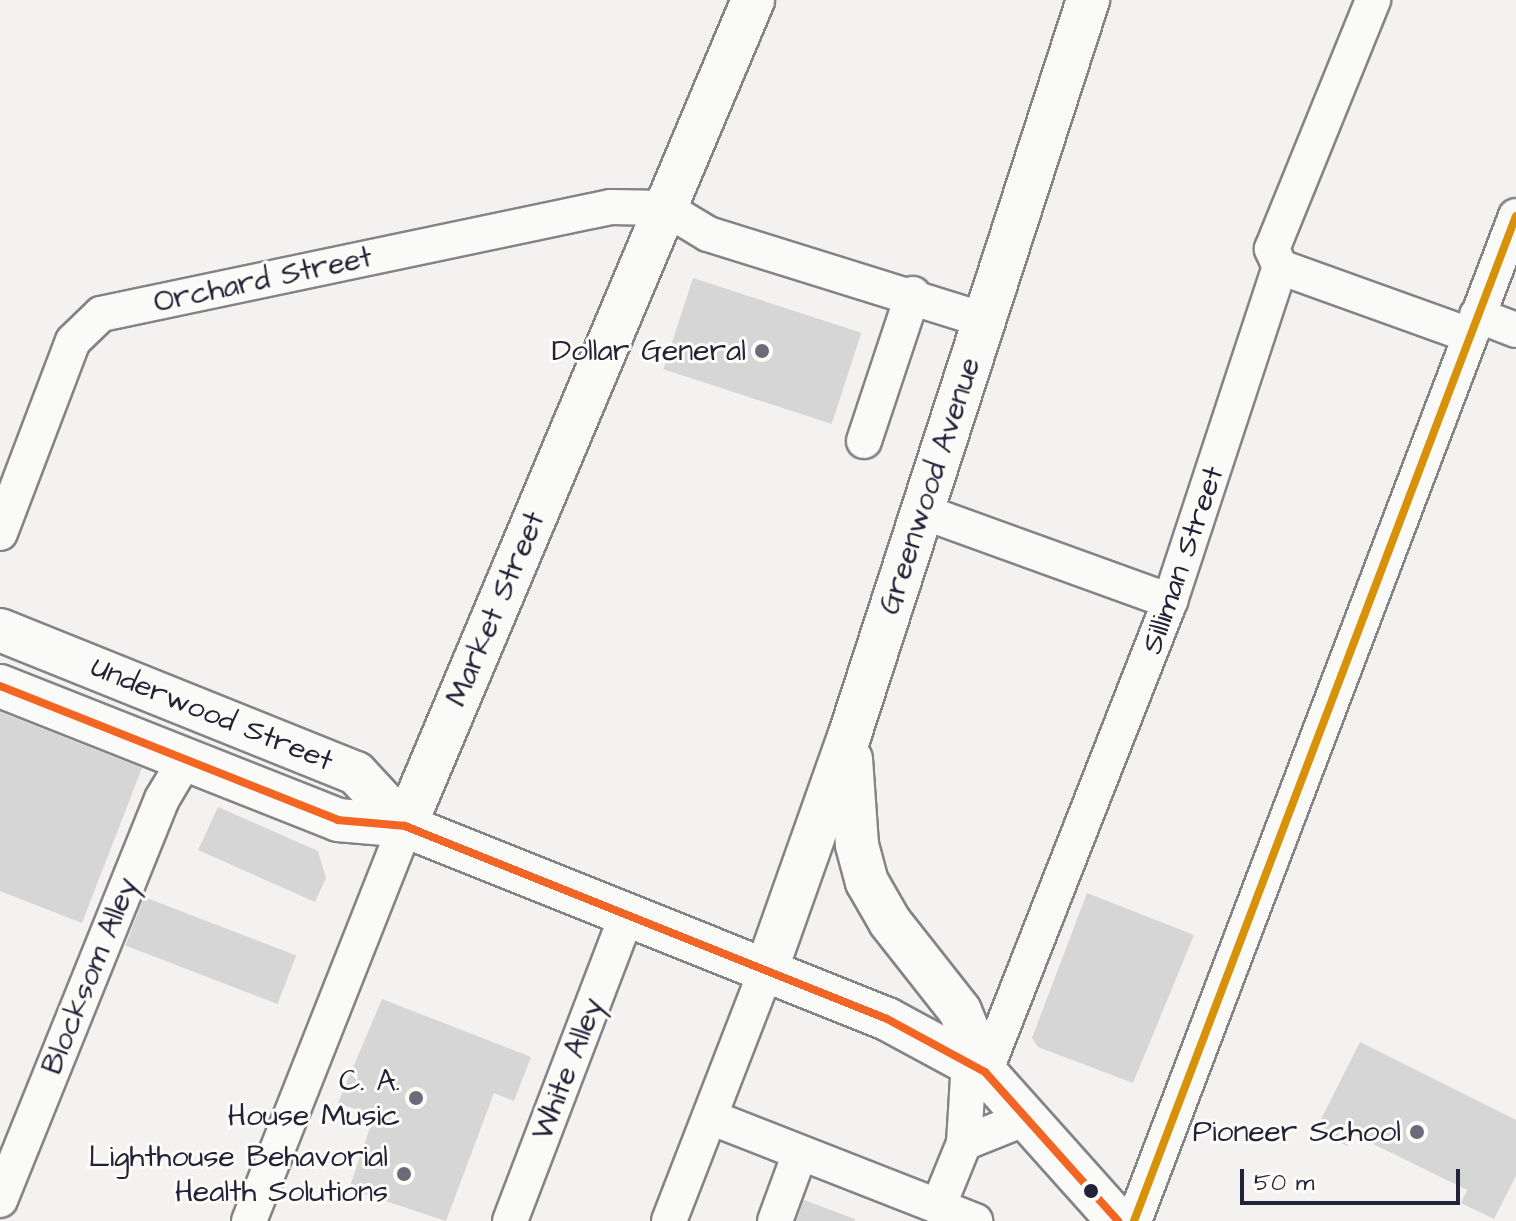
<!DOCTYPE html>
<html>
<head>
<meta charset="utf-8">
<style>
	body { margin:0 }
	#map { position:relative; width:1516px; height:1221px; overflow:hidden; background:#f3f2f0; font-family:"Architects Daughter",sans-serif }
	div>[style] { position:absolute }
	.building>* { inset:0; background:#d7d6d6; transform-origin:0 0 }
	.roads { filter:drop-shadow(2px 0 #848488) drop-shadow(-2px 0 #848488) drop-shadow(0 2px #848488) drop-shadow(0 -2px #848488) }
	.minor>* { height:34px; margin:-17px; padding:0 17px; transform-origin:17px; border-radius:17px; background:#fafaf8 }
	.major>* { height:42px; margin:-21px; padding:0 21px; transform-origin:21px; border-radius:21px; background:#fafaf8 }
	.bus-1>* { height:8px; margin:-4px; padding:0 4px; transform-origin:4px; border-radius:4px; background:#f26522 }
	.bus-2>* { height:8px; margin:-4px; padding:0 4px; transform-origin:4px; border-radius:4px; background:#d79209 }
	.dots>* { width:22px; height:22px; translate:-50% -50%; box-sizing:border-box; border:4px solid #fdfcf7; border-radius:50% }
	span { translate:-50% -50%; white-space:nowrap; text-align:center; line-height:1.15; -webkit-text-stroke:6px #fdfcf7; paint-order:stroke }
	.street-label { font-size:30px; color:#22223b }
	.poi-label { font-size:30px; color:#22223b }
	.right { translate:-100% -50%; text-align:right }
	.scale { position:absolute; left:1240px; top:1169px; width:220px; height:36px; box-sizing:border-box; border:4px solid #22223b; border-top:0; padding-left:10px; font-size:24px; line-height:28px; white-space:nowrap; color:#22223b; -webkit-text-stroke:6px #fdfcf7; paint-order:stroke }
</style>
</head>
<body>
<div id="map">
	<div class="building">
		<div style="left:693px;top:278px;width:177px;height:96px;rotate:18deg"></div>
		<div style="clip-path:polygon(0 712px,142px 768px,82px 923px,0 891px)"></div>
		<div style="clip-path:polygon(218px 807px,318px 851px,326px 878px,315px 902px,198px 850px)"></div>
		<div style="clip-path:polygon(1087px 893px,1194px 935px,1133px 1083px,1038px 1047px,1032px 1038px)"></div>
		<div style="left:144px;top:897px;width:163px;height:52px;rotate:21deg"></div>
		<div style="clip-path:polygon(382px 999px,531px 1057px,514px 1101px,494px 1093px,446px 1221px,349px 1189px,374px 1116px,338px 1103px)"></div>
		<div style="clip-path:polygon(1360px 1042px,1516px 1120px,1516px 1176px,1494px 1219px,1461px 1203px,1467px 1190px,1353px 1134px,1347px 1146px,1315px 1131px)"></div>
		<div style="clip-path:polygon(804px 1200px,855px 1219px,854px 1221px,796px 1221px)"></div>
	</div>
	<div class="roads">
		<div class="minor">
			<div style="left:1280px;top:267px;width:201px;rotate:19.8deg"></div>
			<div style="left:1477px;top:315px;width:42px;rotate:21deg"></div>
			<div style="left:864px;top:441px;width:155px;rotate:-71.6deg"></div>
			<div style="left:921px;top:511px;width:265px;rotate:19.9deg"></div>
			<div style="left:0;top:533px;width:205px;rotate:-69.2deg"></div>
			<div style="left:73px;top:341px;width:39px;rotate:-44deg"></div>
			<div style="left:101px;top:314px;width:521px;rotate:-11.85deg"></div>
			<div style="left:611px;top:207px;width:54px;rotate:1.1deg"></div>
			<div style="left:665px;top:208px;width:50px;rotate:31.2deg"></div>
			<div style="left:708px;top:234px;width:289px;rotate:17.3deg"></div>
			<div style="left:985px;top:1072px;width:506px;rotate:-68.56deg"></div>
			<div style="left:1170px;top:601px;width:352px;rotate:-71.8deg"></div>
			<div style="left:1280px;top:267px;width:20px;rotate:-114deg"></div>
			<div style="left:1272px;top:249px;width:269px;rotate:-67.9deg"></div>
			<div style="left:710px;top:1117px;width:285px;rotate:21.4deg"></div>
			<div style="left:964px;top:1143px;width:70px;rotate:-21.8deg"></div>
			<div style="left:0;top:1200px;width:432px;rotate:-68deg"></div>
			<div style="left:162px;top:799px;width:49px;rotate:-59.2deg"></div>
			<div style="left:938px;top:1207px;width:69px;rotate:-67.9deg"></div>
			<div style="left:964px;top:1143px;width:81px;rotate:-86.5deg"></div>
			<div style="left:249px;top:1221px;width:425px;rotate:-68.4deg"></div>
			<div style="left:510px;top:1221px;width:324px;rotate:-69.1deg"></div>
			<div style="left:669px;top:1221px;width:268px;rotate:-68.8deg"></div>
			<div style="left:775px;top:1221px;width:72px;rotate:-69.8deg"></div>
			<div style="left:1134px;top:1221px;width:1075px;rotate:-69.19deg"></div>
		</div>
		<div class="major">
			<div style="left:0;top:630px;width:384px;rotate:21.9deg"></div>
			<div style="left:356px;top:773px;width:72px;rotate:47.2deg"></div>
			<div style="left:0;top:686px;width:364px;rotate:21.6deg"></div>
			<div style="left:338px;top:820px;width:67px;rotate:5.1deg"></div>
			<div style="left:405px;top:826px;width:519px;rotate:21.82deg"></div>
			<div style="left:887px;top:1019px;width:111px;rotate:28.4deg"></div>
			<div style="left:985px;top:1072px;width:200px;rotate:48.2deg"></div>
			<div style="left:851px;top:759px;width:86px;rotate:86deg"></div>
			<div style="left:857px;top:845px;width:38px;rotate:75deg"></div>
			<div style="left:867px;top:882px;width:46px;rotate:60.1deg"></div>
			<div style="left:890px;top:922px;width:113px;rotate:51.8deg"></div>
			<div style="left:960px;top:1011px;width:66px;rotate:67.7deg"></div>
			<div style="left:405px;top:826px;width:896px;rotate:-67.15deg"></div>
			<div style="left:766px;top:971px;width:248px;rotate:-70.5deg"></div>
			<div style="left:849px;top:737px;width:775px;rotate:-72.03deg"></div>
		</div>
	</div>
	<div class="bus-1">
		<div style="left:0;top:686px;width:364px;rotate:21.6deg"></div>
		<div style="left:338px;top:820px;width:67px;rotate:5.1deg"></div>
		<div style="left:405px;top:826px;width:519px;rotate:21.82deg"></div>
		<div style="left:887px;top:1019px;width:111px;rotate:28.4deg"></div>
		<div style="left:985px;top:1072px;width:200px;rotate:48.2deg"></div>
	</div>
	<div class="bus-2">
		<div style="left:1134px;top:1221px;width:1075px;rotate:-69.19deg"></div>
	</div>
	<div class="dots">
		<div style="left:762px;top:351px;background:#6b6b7a"></div>
		<div style="left:416px;top:1098px;background:#6b6b7a"></div>
		<div style="left:1417px;top:1132px;background:#6b6b7a"></div>
		<div style="left:404px;top:1174px;background:#6b6b7a"></div>
		<div style="left:1091px;top:1191px;background:#22223b"></div>
	</div>
	<div class="street-label">
		<span style="left:263px;top:280px;rotate:-12deg">Orchard Street</span>
		<span style="left:930px;top:486px;rotate:-72deg">Greenwood Avenue</span>
		<span style="left:1183px;top:560px;rotate:-71deg">Silliman Street</span>
		<span style="left:496px;top:609px;rotate:-67deg">Market Street</span>
		<span style="left:212px;top:714px;rotate:22deg">Underwood Street</span>
		<span style="left:90px;top:976px;rotate:-68deg">Blocksom Alley</span>
		<span style="left:568px;top:1069px;rotate:-69deg">White Alley</span>
	</div>
	<div class="poi-label">
		<span class="right" style="left:746px;top:351px">Dollar General</span>
		<span class="right" style="left:400px;top:1098px">C. A.<br>House Music</span>
		<span class="right" style="left:1401px;top:1132px">Pioneer School</span>
		<span class="right" style="left:388px;top:1174px">Lighthouse Behavorial<br>Health Solutions</span>
	</div>
	<div class="scale">50 m</div>
</div>
</body>
</html>
